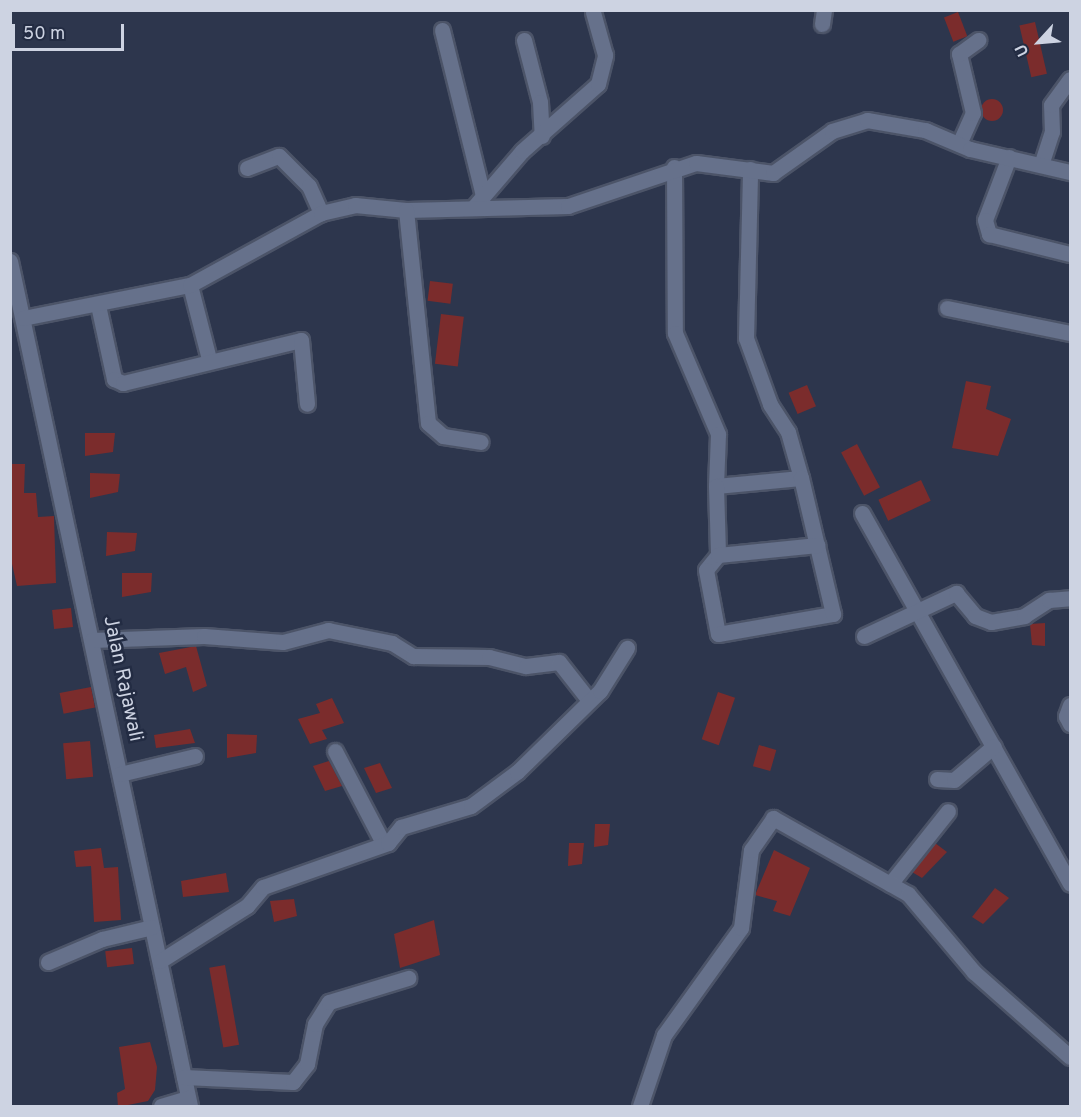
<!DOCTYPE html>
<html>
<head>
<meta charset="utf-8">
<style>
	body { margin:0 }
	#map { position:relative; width:1081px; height:1117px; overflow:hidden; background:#2d364d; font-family:Overpass,sans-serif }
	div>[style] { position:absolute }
	.building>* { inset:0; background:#7b2c2c; transform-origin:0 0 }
	.round { border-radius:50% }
	.roads { filter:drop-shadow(2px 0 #4c5468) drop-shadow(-2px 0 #4c5468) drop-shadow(0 2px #4c5468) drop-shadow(0 -2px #4c5468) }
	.minor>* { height:15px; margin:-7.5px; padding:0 7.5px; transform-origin:7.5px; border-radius:7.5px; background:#66718b }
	span { translate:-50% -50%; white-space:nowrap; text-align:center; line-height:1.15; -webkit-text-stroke:5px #232c43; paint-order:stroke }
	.street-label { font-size:20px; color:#cdd3e2 }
	.frame { position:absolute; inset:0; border:12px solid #cdd3e2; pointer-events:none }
	.north { position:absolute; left:1009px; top:12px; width:60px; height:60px; -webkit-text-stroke:4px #232c43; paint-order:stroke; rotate:244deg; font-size:16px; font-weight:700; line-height:24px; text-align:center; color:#cdd3e2 }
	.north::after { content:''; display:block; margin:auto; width:21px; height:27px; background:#cdd3e2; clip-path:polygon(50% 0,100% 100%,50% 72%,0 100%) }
	.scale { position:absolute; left:12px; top:24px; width:112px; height:27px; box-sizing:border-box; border:3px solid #cdd3e2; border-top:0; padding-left:8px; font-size:18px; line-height:21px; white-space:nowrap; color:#cdd3e2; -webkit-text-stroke:4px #232c43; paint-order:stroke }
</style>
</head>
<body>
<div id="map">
	<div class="building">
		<div style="left:958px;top:12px;width:26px;height:15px;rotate:69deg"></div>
		<div style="left:1035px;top:22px;width:53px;height:16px;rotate:77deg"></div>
		<div class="round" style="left:981px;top:99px;width:22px;height:22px"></div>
		<div style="left:430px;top:281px;width:23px;height:20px;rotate:7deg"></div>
		<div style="left:441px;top:314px;width:23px;height:50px;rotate:7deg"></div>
		<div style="clip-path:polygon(966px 381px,991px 386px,986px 409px,1011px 419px,998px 456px,952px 448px)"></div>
		<div style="left:807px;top:385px;width:23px;height:20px;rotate:67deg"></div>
		<div style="clip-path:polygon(85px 433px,115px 433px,113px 452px,85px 456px)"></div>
		<div style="left:857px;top:444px;width:49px;height:18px;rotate:62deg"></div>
		<div style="clip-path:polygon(10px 464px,25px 464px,24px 493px,36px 493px,38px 517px,54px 516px,56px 583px,17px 586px,10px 555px)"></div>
		<div style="clip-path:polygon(90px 473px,120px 474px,118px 492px,90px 498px)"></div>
		<div style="left:921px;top:480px;width:23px;height:47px;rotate:65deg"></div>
		<div style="clip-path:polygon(107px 532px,137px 533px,135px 551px,106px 556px)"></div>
		<div style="clip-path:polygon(122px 573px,152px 573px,151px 592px,122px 597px)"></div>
		<div style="left:71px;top:608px;width:19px;height:19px;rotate:84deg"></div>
		<div style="clip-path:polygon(1045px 623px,1045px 646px,1032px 645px,1030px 624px)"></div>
		<div style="clip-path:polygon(196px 646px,207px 686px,193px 692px,186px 667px,165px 674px,159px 653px)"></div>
		<div style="left:91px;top:687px;width:21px;height:32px;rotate:79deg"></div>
		<div style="left:718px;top:692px;width:18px;height:50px;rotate:19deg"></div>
		<div style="clip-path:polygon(332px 698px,344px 723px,322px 730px,327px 739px,310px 744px,298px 719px,320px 713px,316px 704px)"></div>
		<div style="clip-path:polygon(190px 729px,195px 743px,156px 748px,154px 735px)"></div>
		<div style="clip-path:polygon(227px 734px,257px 735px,256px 753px,227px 758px)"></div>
		<div style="left:90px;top:741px;width:36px;height:27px;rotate:85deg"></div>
		<div style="left:759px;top:745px;width:18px;height:22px;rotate:16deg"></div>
		<div style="clip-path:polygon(329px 761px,342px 786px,325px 791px,313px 766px)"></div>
		<div style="clip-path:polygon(380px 763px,392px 788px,376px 793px,364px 768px)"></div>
		<div style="clip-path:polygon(595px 824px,610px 824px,608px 845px,594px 847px)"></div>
		<div style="clip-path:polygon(569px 843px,584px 843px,582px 864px,568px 866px)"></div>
		<div style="clip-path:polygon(935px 843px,947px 852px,922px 878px,912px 872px)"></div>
		<div style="clip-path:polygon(101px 848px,104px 868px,118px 867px,121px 920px,94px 922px,91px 866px,76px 867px,74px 851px)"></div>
		<div style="clip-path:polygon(774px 850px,810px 868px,790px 916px,773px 911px,777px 901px,755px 895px)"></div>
		<div style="clip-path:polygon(226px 873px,229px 892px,183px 897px,181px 881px)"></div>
		<div style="clip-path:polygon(995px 888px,1009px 898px,983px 924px,972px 917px)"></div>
		<div style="clip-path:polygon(294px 899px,297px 916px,274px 922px,270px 901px)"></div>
		<div style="clip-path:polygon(434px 920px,440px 955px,400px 968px,394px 934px)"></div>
		<div style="left:132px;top:948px;width:16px;height:27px;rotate:83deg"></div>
		<div style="left:225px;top:965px;width:81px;height:16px;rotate:80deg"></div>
		<div style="clip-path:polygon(150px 1042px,157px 1067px,155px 1090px,148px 1101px,118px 1107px,117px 1093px,125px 1089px,119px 1047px)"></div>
	</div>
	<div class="roads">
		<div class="minor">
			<div style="left:822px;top:24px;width:14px;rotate:-82deg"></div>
			<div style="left:442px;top:30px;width:171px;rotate:76.1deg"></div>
			<div style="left:524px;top:40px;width:64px;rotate:75.5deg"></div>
			<div style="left:540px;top:102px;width:34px;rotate:87deg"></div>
			<div style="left:959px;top:144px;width:34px;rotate:-66deg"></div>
			<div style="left:973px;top:113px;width:61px;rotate:-103.3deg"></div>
			<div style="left:959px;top:54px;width:24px;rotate:-36deg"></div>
			<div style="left:1009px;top:157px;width:67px;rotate:110.9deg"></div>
			<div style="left:985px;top:220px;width:15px;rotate:74deg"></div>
			<div style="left:989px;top:234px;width:83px;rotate:13.9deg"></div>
			<div style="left:1041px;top:165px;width:35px;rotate:-72deg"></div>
			<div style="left:1052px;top:132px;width:27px;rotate:-92deg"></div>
			<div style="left:1051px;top:105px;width:32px;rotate:-54deg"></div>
			<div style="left:674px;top:167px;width:166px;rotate:89.7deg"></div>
			<div style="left:675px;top:333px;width:110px;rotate:66.9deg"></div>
			<div style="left:718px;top:434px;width:52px;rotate:92.2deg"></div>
			<div style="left:716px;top:486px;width:85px;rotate:-5.4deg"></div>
			<div style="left:801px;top:478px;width:48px;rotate:-105.8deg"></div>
			<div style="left:788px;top:432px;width:33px;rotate:-123deg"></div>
			<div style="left:770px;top:404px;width:70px;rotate:-110deg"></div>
			<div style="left:746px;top:338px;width:169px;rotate:-88.6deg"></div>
			<div style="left:247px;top:168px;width:34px;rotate:-21deg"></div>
			<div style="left:279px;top:156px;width:42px;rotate:45deg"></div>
			<div style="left:309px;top:186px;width:30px;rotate:66deg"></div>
			<div style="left:473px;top:208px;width:75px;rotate:-49.3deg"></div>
			<div style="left:522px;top:151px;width:101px;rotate:-41.4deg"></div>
			<div style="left:598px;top:84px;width:30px;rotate:-76deg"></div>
			<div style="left:605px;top:55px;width:45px;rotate:-105.6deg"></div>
			<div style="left:406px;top:210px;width:162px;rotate:-1.4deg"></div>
			<div style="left:568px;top:206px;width:135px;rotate:-18.6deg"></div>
			<div style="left:696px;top:163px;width:78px;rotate:7.4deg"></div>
			<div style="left:773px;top:173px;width:72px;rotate:-35.4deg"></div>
			<div style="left:832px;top:131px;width:37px;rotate:-17deg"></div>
			<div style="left:867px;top:120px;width:59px;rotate:9.8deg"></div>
			<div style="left:925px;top:130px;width:49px;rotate:22.9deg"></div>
			<div style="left:970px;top:149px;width:103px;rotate:13deg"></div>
			<div style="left:10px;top:261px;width:864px;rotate:77.97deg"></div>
			<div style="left:190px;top:285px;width:76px;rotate:75.6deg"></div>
			<div style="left:98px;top:305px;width:76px;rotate:77.8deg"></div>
			<div style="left:114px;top:379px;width:10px;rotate:24deg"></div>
			<div style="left:123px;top:383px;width:183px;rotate:-13.6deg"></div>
			<div style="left:301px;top:340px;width:64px;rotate:84.6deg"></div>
			<div style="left:947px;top:308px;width:126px;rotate:11.5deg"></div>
			<div style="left:23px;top:318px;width:170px;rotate:-11.2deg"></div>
			<div style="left:190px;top:285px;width:149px;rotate:-28.8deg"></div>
			<div style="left:321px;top:213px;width:35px;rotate:-13deg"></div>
			<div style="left:355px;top:205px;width:51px;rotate:5.6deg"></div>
			<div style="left:406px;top:210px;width:214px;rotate:84.1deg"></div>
			<div style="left:428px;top:423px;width:20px;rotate:41deg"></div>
			<div style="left:443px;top:436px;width:38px;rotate:9deg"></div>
			<div style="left:716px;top:486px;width:69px;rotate:88.3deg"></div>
			<div style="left:718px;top:555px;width:19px;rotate:129deg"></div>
			<div style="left:706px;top:570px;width:65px;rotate:79.4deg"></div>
			<div style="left:718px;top:634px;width:117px;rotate:-9.9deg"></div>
			<div style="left:833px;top:614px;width:140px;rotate:-103.2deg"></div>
			<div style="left:862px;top:513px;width:425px;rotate:60.7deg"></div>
			<div style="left:718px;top:555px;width:100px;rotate:-5.7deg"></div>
			<div style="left:864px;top:636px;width:102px;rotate:-25.1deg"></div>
			<div style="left:956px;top:593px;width:30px;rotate:50deg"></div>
			<div style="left:975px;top:616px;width:17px;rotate:21deg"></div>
			<div style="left:991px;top:622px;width:34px;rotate:-10deg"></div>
			<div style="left:1024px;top:616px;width:30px;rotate:-33deg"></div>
			<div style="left:1049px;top:600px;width:21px;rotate:-5deg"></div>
			<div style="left:92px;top:640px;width:112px;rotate:-2deg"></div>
			<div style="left:204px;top:636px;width:79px;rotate:4.3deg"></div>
			<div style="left:283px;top:642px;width:47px;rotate:-14.9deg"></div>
			<div style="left:328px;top:630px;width:65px;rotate:11.5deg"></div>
			<div style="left:392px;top:643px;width:25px;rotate:32deg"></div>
			<div style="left:413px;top:656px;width:76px;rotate:0.8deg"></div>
			<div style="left:489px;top:657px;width:38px;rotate:14deg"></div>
			<div style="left:526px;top:666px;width:33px;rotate:-7deg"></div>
			<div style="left:559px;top:662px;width:47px;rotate:51.9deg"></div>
			<div style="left:1070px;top:705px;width:12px;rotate:110deg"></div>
			<div style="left:1066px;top:716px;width:9px;rotate:63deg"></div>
			<div style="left:335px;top:751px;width:104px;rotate:62.4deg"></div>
			<div style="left:120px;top:774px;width:77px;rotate:-13.5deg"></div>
			<div style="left:937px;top:779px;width:17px;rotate:3deg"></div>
			<div style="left:954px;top:780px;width:52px;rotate:-40.4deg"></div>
			<div style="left:890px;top:884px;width:93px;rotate:-51.5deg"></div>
			<div style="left:160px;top:961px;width:103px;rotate:-32.3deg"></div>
			<div style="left:247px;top:906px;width:25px;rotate:-50deg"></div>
			<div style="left:263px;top:887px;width:133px;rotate:-19.4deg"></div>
			<div style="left:388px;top:843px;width:21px;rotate:-51deg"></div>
			<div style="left:401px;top:827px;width:73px;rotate:-16.7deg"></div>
			<div style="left:471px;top:806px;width:57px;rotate:-36.5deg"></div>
			<div style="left:517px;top:772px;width:116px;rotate:-44.3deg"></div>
			<div style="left:600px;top:691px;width:51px;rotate:-57.9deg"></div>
			<div style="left:48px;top:962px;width:59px;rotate:-23.1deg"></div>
			<div style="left:102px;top:939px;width:51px;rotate:-13.5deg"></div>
			<div style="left:184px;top:1077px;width:109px;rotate:2.6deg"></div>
			<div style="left:293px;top:1082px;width:23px;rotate:-52deg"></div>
			<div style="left:307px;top:1064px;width:41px;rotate:-78.7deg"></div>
			<div style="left:315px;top:1024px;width:26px;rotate:-58deg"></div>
			<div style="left:329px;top:1002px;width:83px;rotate:-16.9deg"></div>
			<div style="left:161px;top:1106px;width:28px;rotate:-17deg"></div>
			<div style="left:640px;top:1106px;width:75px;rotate:-71.3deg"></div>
			<div style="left:664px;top:1035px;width:132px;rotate:-54.3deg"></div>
			<div style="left:741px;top:928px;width:79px;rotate:-82.7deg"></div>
			<div style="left:751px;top:850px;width:39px;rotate:-55deg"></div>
			<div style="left:773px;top:818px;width:155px;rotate:29.4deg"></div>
			<div style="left:908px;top:894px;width:102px;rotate:49.8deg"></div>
			<div style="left:974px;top:972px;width:128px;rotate:41.5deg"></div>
		</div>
	</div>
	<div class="street-label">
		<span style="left:122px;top:679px;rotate:78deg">Jalan Rajawali</span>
	</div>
	<div class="frame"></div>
	<div class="north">U</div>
	<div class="scale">50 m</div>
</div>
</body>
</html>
